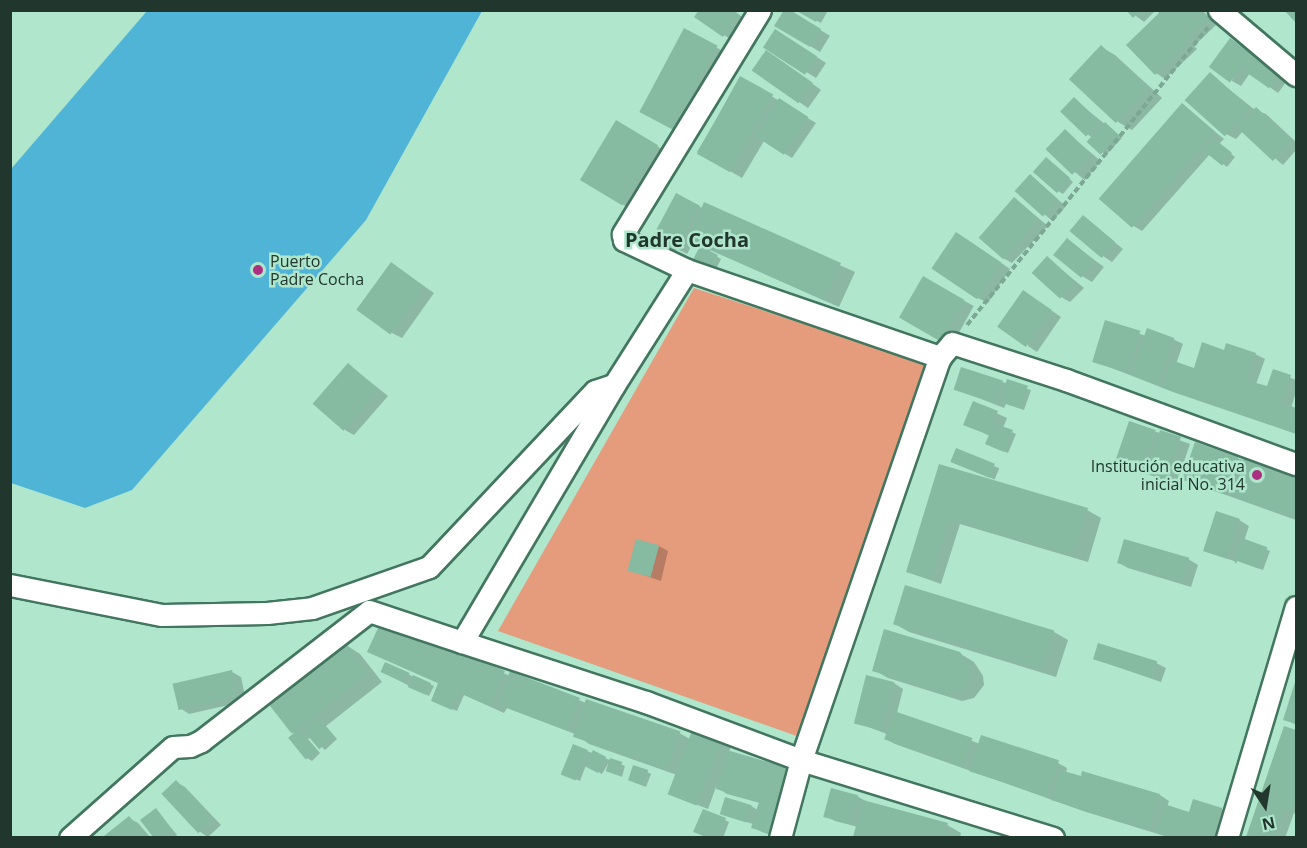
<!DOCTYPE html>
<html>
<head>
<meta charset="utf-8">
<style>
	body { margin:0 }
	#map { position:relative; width:1307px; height:848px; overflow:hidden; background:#afe6cc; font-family:"Open Sans",sans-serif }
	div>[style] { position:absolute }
	.green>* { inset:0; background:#e49c7d }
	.water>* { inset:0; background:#50b4d7 }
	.shadow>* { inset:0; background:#0003; transform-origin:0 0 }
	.building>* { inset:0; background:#86bba2; transform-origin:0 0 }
	.path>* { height:4px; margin-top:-2px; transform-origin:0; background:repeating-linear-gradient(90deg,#7ca792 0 6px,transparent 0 9px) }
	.roads { filter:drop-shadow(2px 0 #43765f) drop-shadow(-2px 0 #43765f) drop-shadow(0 2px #43765f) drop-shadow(0 -2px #43765f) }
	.minor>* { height:21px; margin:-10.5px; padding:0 10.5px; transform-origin:10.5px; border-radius:10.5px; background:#fff }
	.dots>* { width:16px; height:16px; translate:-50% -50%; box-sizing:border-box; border:3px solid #afe6cc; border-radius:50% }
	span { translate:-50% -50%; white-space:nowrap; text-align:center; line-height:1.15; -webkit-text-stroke:5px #afe6cc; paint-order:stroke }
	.poi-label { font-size:16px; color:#21372d }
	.left { translate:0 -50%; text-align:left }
	.right { translate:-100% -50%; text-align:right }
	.quarter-label { font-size:20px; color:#21372d; font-weight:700 }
	.frame { position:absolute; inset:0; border:12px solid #21372d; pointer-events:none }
	.north { position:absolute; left:1235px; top:776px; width:60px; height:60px; -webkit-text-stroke:4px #afe6cc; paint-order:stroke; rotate:168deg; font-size:16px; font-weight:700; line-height:24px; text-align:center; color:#21372d }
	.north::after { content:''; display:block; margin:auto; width:21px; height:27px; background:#21372d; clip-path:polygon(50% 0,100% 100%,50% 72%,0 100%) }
</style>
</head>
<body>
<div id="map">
	<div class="green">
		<div style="clip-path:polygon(694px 288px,936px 367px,808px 740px,498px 631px)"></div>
	</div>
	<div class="water">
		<div style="clip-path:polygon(147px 11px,482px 11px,366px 220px,132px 490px,85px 508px,11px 483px,11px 169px)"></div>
	</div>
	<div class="shadow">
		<div style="clip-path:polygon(732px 10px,747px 20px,733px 41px,724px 35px)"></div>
		<div style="left:787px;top:10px;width:50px;height:19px;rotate:31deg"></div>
		<div style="clip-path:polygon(798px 10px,826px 10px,827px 12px,821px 23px)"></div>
		<div style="clip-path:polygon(1128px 10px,1156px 10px,1144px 22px)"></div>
		<div style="clip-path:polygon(1159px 10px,1202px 10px,1216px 25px,1194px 46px,1197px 49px,1165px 79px,1156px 73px,1162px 13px)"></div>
		<div style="left:685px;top:30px;width:54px;height:92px;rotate:29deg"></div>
		<div style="clip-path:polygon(784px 36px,826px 63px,816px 78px,765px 46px)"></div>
		<div style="clip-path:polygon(1240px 45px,1289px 78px,1278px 93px,1250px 73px,1241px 86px,1232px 81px)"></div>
		<div style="clip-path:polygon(1101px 47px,1115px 55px,1162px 98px,1132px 130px,1118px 122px)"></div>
		<div style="clip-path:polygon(776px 57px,821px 90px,808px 108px,753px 70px)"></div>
		<div style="clip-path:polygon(1210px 74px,1255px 110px,1266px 114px,1296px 142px,1296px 150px,1283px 165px,1243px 131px,1236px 139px,1226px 134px)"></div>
		<div style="clip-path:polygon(741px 78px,816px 123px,792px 158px,764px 141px,742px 178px,697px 152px)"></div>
		<div style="clip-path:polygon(1074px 99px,1122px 138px,1106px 155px,1088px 141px,1092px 138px,1062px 111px)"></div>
		<div style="clip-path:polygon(1182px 105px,1224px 139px,1219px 144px,1235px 157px,1227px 167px,1210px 154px,1142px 231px,1132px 225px)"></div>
		<div style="clip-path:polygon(617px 122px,672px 155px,636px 213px,622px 204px)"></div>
		<div style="left:1065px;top:131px;width:47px;height:25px;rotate:40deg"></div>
		<div style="clip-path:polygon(1050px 161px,1073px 182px,1063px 194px,1058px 191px)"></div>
		<div style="left:1031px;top:176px;width:46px;height:20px;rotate:41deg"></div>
		<div style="clip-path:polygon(677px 195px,702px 208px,704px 204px,855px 272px,839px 307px,710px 250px,709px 252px,721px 259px,716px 269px,696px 259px,702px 246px,694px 241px,687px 254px,664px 242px)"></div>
		<div style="clip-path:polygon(1014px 198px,1048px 226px,1012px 263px,1003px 258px)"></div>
		<div style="clip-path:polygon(1083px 217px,1123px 249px,1112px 262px,1103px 256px)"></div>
		<div style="clip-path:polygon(966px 239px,1010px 269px,988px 303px,978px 298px)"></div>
		<div style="clip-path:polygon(1067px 240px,1104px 267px,1092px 282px,1082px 276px)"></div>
		<div style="clip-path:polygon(1047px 258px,1084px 288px,1070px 302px,1061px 297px)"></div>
		<div style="clip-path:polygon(400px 270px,434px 293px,402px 338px,392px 333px)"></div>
		<div style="left:923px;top:278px;width:58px;height:43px;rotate:29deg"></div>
		<div style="clip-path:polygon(1032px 297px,1061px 317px,1037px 352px,1028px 346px)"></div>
		<div style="clip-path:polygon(1106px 322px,1146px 336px,1173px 339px,1183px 344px,1176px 364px,1195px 370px,1225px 352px,1255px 354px,1265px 359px,1256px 384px,1268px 388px,1274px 371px,1296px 380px,1296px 392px,1291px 408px,1296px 410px,1296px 434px,1173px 392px,1094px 361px)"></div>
		<div style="clip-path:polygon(349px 365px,388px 396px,354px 435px,345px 430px)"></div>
		<div style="clip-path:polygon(1002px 382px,1031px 390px,1024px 410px,1006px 404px,1004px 408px,956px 389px)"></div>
		<div style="clip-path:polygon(974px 403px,1007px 418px,1003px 428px,1016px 434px,1008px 453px,991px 446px,990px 436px,965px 424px)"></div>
		<div style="clip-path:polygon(1154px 431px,1190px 444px,1176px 485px,1116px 460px)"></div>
		<div style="left:956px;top:450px;width:47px;height:12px;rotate:23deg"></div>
		<div style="clip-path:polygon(1237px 458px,1296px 477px,1296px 520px,1184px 480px)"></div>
		<div style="clip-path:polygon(940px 466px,1087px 510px,1101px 518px,1088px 562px,960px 524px,941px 584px,908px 572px)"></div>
		<div style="clip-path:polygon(1239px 520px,1249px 526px,1244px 541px,1270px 551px,1263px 570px,1237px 561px,1236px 564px,1234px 561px,1204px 551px)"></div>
		<div style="clip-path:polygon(659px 546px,668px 551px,661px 581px,629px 570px)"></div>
		<div style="clip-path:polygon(1188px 559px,1198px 565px,1191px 587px,1128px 568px,1119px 563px)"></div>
		<div style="clip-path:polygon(906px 587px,1054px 632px,1068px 640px,1056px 677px,909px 632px,895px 624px)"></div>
		<div style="clip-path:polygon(383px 619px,510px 676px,511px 673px,586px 703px,679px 733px,690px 739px,722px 740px,731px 746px,729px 752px,794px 772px,779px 838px,762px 832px,752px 827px,753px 824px,725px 815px,751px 806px,758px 810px,760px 803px,727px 794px,716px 787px,708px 809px,670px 794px,677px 775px,589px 744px,575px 734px,507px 708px,504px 713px,464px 695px,457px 711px,437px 703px,440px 684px,378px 656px)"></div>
		<div style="clip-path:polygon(346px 645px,360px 654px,382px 682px,326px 726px,337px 739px,325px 750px,312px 737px,308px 739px,320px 753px,312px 761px,307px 758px,293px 732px)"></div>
		<div style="clip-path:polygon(959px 653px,974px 662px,983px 676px,984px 685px,974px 698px,962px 701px,888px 678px,874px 670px)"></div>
		<div style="clip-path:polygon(1094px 659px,1156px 663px,1166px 668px,1161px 682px)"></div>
		<div style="clip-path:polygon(386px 664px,434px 686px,429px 696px,386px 674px)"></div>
		<div style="clip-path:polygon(232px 672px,241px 677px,246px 701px,189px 714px,180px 708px)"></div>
		<div style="clip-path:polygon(867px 676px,894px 683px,903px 689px,897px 713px,980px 744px,1058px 763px,1067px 768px,1066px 773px,1082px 778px,1083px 772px,1160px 795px,1169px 801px,1167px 807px,1190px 814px,1194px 801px,1222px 809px,1231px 814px,1224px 838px,1171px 838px,1083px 811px,895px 744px,886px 739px,887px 734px,855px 722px)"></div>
		<div style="clip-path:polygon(1296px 683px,1296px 725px,1285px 719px)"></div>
		<div style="clip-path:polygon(1285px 728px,1296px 731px,1296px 814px,1294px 813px,1285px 838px,1247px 838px)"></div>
		<div style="clip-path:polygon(587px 751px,625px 766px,622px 777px,612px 773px,609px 762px,602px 774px,586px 765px,580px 781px,566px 775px)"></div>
		<div style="clip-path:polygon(647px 772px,651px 774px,646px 787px,633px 782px)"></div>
		<div style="clip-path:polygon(176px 782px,185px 787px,221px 825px,208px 837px,199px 831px)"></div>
		<div style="clip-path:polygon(857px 796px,867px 802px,947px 825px,961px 833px,960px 838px,855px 838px,858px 827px,835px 821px,826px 816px)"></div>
		<div style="clip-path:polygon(156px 810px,177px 835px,173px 838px,155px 838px,142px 820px)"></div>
		<div style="clip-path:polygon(129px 818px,138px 823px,151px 838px,107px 838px)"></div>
		<div style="clip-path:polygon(725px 820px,729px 822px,723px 838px,708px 838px,699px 834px)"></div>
	</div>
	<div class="building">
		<div style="clip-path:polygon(699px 10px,734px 10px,738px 14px,723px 37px,694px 17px)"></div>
		<div style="clip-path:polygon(784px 10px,790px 10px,821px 29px,810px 47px,774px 26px)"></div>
		<div style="clip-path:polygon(795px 10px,823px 10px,816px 22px)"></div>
		<div style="clip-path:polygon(1126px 10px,1141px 10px,1133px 18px)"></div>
		<div style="clip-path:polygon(1157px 10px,1200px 10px,1208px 19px,1185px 40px,1188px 43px,1155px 75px,1126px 45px,1159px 13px)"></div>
		<div style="clip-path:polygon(1284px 10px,1296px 10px,1296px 23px)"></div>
		<div style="left:684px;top:28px;width:38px;height:95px;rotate:28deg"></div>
		<div style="left:775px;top:29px;width:50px;height:22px;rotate:33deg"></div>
		<div style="left:1230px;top:38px;width:26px;height:36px;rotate:36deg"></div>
		<div style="left:1101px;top:45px;width:64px;height:47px;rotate:43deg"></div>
		<div style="left:766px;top:50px;width:57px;height:25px;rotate:35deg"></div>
		<div style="left:1254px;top:52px;width:33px;height:21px;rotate:35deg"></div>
		<div style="left:1210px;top:72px;width:54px;height:38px;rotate:42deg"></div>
		<div style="left:740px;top:76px;width:38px;height:89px;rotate:29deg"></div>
		<div style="left:1074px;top:97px;width:36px;height:20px;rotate:44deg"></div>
		<div style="left:779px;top:98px;width:35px;height:45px;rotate:33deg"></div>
		<div style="left:1182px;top:103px;width:44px;height:127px;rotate:41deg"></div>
		<div style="left:1256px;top:107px;width:49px;height:28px;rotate:43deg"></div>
		<div style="left:616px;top:120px;width:49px;height:70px;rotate:31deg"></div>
		<div style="left:1105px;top:122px;width:19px;height:27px;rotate:43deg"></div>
		<div style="left:1065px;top:129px;width:37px;height:28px;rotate:44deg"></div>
		<div style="left:1213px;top:138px;width:24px;height:16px;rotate:38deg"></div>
		<div style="left:1046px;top:157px;width:32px;height:20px;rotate:41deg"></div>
		<div style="left:1030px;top:174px;width:38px;height:23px;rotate:42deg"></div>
		<div style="left:676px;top:193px;width:27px;height:51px;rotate:28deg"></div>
		<div style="left:1014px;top:197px;width:33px;height:54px;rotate:41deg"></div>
		<div style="left:704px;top:202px;width:150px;height:41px;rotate:24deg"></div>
		<div style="left:1083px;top:215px;width:42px;height:21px;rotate:40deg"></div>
		<div style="left:956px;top:232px;width:55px;height:44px;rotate:34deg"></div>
		<div style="left:1067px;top:238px;width:36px;height:22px;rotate:39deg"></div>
		<div style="left:700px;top:246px;width:20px;height:15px;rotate:27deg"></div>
		<div style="left:1047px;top:256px;width:38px;height:23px;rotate:42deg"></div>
		<div style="left:391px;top:262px;width:42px;height:59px;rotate:36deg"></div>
		<div style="left:923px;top:276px;width:48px;height:48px;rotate:30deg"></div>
		<div style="left:1023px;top:290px;width:35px;height:45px;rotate:35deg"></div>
		<div style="left:1105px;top:320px;width:37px;height:44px;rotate:17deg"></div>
		<div style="left:1147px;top:328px;width:29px;height:49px;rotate:20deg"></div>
		<div style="clip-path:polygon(1202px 342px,1224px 350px,1226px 343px,1256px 353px,1246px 380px,1267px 386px,1273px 369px,1291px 375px,1282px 403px,1296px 408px,1296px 433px,1162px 387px,1171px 360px,1194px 368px)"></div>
		<div style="left:348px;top:363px;width:41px;height:54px;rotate:41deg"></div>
		<div style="left:961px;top:367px;width:44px;height:24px;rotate:18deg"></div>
		<div style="left:1007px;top:379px;width:22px;height:24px;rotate:18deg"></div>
		<div style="clip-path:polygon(973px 401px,998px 411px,993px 423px,1013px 430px,1004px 452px,985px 444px,989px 435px,963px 425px)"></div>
		<div style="left:1129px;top:421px;width:28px;height:43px;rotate:19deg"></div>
		<div style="left:1160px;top:430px;width:22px;height:46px;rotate:18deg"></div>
		<div style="left:1195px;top:442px;width:46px;height:40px;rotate:19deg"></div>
		<div style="left:956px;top:448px;width:42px;height:15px;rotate:22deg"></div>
		<div style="clip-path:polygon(1244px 458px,1296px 476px,1296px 518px,1231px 495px)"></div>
		<div style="clip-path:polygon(939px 464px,1088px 508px,1073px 555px,950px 519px,931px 580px,906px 572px)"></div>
		<div style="left:1216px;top:511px;width:25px;height:42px;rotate:18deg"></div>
		<div style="left:1242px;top:538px;width:27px;height:23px;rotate:20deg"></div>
		<div style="left:636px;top:539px;width:24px;height:33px;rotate:15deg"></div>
		<div style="left:1124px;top:539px;width:68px;height:25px;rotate:16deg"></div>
		<div style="left:905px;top:585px;width:156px;height:41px;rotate:17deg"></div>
		<div style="clip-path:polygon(383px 617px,505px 671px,490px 706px,460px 693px,452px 710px,431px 701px,438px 683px,367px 652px)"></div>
		<div style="clip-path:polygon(884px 629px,960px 652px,969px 666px,970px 676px,967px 684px,960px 691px,947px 694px,872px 671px)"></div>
		<div style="left:1098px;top:643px;width:62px;height:17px;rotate:17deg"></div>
		<div style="left:346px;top:644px;width:37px;height:98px;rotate:52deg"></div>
		<div style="left:385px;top:662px;width:27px;height:11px;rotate:24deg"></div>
		<div style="left:232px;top:670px;width:27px;height:61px;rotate:77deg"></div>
		<div style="left:510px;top:671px;width:75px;height:35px;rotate:21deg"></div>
		<div style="left:413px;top:675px;width:20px;height:13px;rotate:24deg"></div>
		<div style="left:866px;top:675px;width:29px;height:50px;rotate:14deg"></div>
		<div style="clip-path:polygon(1296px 679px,1296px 724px,1283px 720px)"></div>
		<div style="left:586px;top:699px;width:100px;height:40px;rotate:19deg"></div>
		<div style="left:894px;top:711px;width:83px;height:30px;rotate:19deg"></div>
		<div style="left:317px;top:717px;width:26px;height:19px;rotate:50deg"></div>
		<div style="clip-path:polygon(1284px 726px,1296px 730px,1296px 797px,1292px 811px,1284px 809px,1274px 837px,1246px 837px)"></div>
		<div style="left:693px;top:728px;width:31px;height:71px;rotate:21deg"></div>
		<div style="left:299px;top:729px;width:28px;height:14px;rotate:51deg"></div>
		<div style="left:981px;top:735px;width:82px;height:38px;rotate:18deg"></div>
		<div style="left:573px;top:744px;width:16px;height:33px;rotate:22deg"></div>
		<div style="left:593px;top:750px;width:15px;height:18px;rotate:28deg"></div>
		<div style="clip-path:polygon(727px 750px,795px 770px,775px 835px,751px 828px,759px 802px,716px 789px)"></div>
		<div style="left:610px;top:758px;width:13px;height:14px;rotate:18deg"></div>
		<div style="left:633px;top:765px;width:16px;height:16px;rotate:18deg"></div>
		<div style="clip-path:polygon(1060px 770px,1081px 776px,1082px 771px,1160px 794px,1150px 829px,1051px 800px)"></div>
		<div style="left:176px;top:780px;width:54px;height:20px;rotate:47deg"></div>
		<div style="left:831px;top:788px;width:28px;height:30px;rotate:15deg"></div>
		<div style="left:725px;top:797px;width:28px;height:18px;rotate:17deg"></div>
		<div style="clip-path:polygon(1193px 799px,1222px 808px,1213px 837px,1175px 837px,1155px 832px,1164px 804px,1189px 812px)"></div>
		<div style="clip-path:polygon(863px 800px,948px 823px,944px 837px,853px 837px)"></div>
		<div style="clip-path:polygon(156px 808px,174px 832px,166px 837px,153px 837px,140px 820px)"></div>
		<div style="clip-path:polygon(703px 809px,726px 818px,718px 837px,707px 837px,693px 832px)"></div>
		<div style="clip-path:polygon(129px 816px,146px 836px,105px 837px,104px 836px)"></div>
	</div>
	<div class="path">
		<div style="left:967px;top:325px;width:383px;rotate:-51deg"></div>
	</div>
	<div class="roads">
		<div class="minor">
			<div style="left:760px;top:10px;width:263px;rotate:121.5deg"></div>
			<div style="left:623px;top:234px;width:6px;rotate:81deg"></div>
			<div style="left:624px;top:240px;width:70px;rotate:25.5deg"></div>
			<div style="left:687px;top:270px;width:268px;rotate:19deg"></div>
			<div style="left:1219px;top:10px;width:101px;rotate:40.2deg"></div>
			<div style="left:10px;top:585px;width:155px;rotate:11.2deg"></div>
			<div style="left:162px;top:615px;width:105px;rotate:-1.1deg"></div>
			<div style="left:267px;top:613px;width:45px;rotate:-6.3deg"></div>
			<div style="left:312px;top:608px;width:124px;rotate:-19.3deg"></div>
			<div style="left:429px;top:567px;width:242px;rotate:-46.7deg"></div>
			<div style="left:595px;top:391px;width:20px;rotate:-18deg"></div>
			<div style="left:462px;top:642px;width:194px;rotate:18.1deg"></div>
			<div style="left:646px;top:702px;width:165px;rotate:20.5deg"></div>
			<div style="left:801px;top:760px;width:264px;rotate:17.2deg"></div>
			<div style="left:70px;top:838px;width:137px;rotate:-41.5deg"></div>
			<div style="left:173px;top:747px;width:17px;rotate:-3deg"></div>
			<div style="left:190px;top:746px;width:12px;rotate:-24deg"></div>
			<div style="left:201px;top:741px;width:212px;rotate:-37.7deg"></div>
			<div style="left:369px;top:611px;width:98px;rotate:18.4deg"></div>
			<div style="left:462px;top:642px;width:299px;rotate:-59.4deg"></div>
			<div style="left:614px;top:385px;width:136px;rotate:-57.6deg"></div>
			<div style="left:780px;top:838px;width:81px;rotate:-74.9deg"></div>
			<div style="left:801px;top:760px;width:426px;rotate:-71deg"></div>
			<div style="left:940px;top:357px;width:18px;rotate:-49deg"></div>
			<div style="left:952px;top:343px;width:120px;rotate:18deg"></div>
			<div style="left:1066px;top:380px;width:245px;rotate:20.1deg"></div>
			<div style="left:1227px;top:838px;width:241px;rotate:-73.4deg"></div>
		</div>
	</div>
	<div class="dots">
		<div style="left:258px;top:270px;background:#ab3082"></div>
		<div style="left:1257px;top:475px;background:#ab3082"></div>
	</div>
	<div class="poi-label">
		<span class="left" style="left:270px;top:270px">Puerto<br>Padre Cocha</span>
		<span class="right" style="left:1245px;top:475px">Institución educativa<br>inicial No. 314</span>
	</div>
	<div class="quarter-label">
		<span style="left:687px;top:239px">Padre Cocha</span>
	</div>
	<div class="frame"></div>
	<div class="north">N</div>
</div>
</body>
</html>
